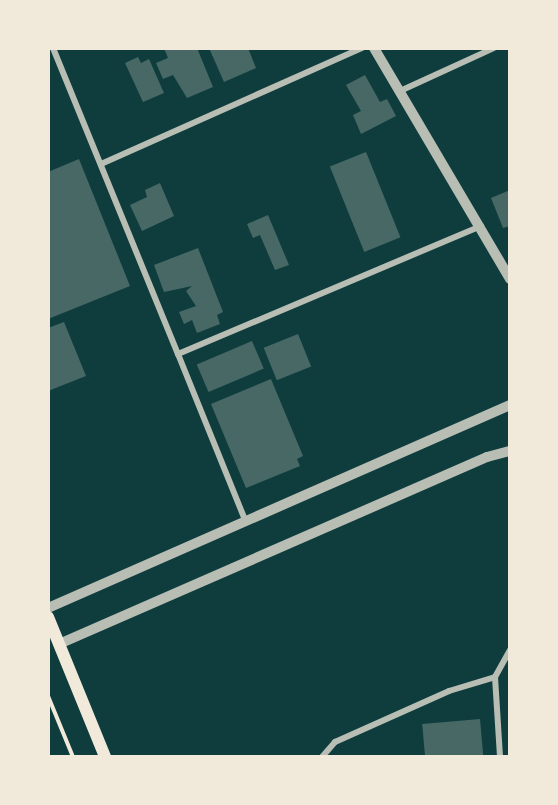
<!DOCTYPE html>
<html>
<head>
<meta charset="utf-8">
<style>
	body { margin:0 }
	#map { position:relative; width:558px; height:805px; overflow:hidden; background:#0f3d3e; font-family:"Source Sans 3",sans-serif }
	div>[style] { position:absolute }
	.building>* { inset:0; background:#486865; transform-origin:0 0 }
	.path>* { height:4px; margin:-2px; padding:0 2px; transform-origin:2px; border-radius:2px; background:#f1e9da }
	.minor>* { height:6px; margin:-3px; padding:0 3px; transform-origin:3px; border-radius:3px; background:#b8beb3 }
	.tertiary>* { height:10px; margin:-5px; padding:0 5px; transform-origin:5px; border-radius:5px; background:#b8beb3 }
	.secondary>* { height:12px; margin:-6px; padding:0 6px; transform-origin:6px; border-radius:6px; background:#f1e9da }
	span { translate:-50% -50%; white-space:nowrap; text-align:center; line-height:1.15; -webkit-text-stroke:4.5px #f1e9da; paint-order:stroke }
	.frame { position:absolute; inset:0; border:50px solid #f1e9da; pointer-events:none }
</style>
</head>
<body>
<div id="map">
	<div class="building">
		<div style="clip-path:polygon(164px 48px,197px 48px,213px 87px,187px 98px,173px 75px,163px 79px,156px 63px,168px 58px)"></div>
		<div style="clip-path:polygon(209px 48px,248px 48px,256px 68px,224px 82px)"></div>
		<div style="clip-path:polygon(138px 57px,141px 63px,149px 59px,164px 93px,143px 102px,125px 63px)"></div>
		<div style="clip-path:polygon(365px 75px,380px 102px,387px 99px,396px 116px,361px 134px,353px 115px,361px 111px,346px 85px)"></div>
		<div style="left:366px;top:152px;width:92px;height:39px;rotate:68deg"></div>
		<div style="clip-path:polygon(79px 159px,130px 286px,48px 319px,48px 172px)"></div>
		<div style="clip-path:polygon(160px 183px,174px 216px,142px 231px,130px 205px,147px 197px,145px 190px)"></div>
		<div style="clip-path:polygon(510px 190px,510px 226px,503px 228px,491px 198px)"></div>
		<div style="clip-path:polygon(268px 215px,289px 265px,275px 270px,260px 235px,253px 238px,247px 224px)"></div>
		<div style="clip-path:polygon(198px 248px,223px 312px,217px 315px,220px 324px,197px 333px,192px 320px,184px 324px,179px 312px,196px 306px,186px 291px,192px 286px,164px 292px,154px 265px)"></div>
		<div style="clip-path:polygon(64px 322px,86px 376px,48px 391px,48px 328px)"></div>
		<div style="left:298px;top:334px;width:35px;height:37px;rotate:68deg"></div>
		<div style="left:252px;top:341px;width:30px;height:60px;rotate:67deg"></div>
		<div style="clip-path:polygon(271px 379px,303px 456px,297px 459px,300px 466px,246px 488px,211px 404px)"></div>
		<div style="left:480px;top:719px;width:38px;height:58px;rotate:85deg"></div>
	</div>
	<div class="path">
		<div style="left:48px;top:696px;width:66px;rotate:67.7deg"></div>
	</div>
	<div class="minor">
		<div style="left:53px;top:48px;width:331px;rotate:67.8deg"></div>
		<div style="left:178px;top:354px;width:329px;rotate:-22.9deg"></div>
		<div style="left:400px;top:91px;width:103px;rotate:-24.6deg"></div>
		<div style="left:101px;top:164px;width:286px;rotate:-24deg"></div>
		<div style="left:178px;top:354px;width:181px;rotate:68deg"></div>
		<div style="left:495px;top:677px;width:80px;rotate:86.4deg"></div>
		<div style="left:322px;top:757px;width:20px;rotate:-49deg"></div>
		<div style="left:335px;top:742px;width:125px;rotate:-24.1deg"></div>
		<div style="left:449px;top:691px;width:48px;rotate:-16.9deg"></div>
		<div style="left:495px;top:677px;width:31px;rotate:-61deg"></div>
	</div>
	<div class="tertiary">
		<div style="left:374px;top:48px;width:268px;rotate:59.5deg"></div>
		<div style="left:48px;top:608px;width:505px;rotate:-23.72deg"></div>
		<div style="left:59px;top:644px;width:467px;rotate:-23.6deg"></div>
		<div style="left:487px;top:457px;width:24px;rotate:-15deg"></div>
	</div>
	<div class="secondary">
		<div style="left:48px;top:617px;width:151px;rotate:67.8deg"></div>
	</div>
	<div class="frame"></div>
</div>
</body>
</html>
